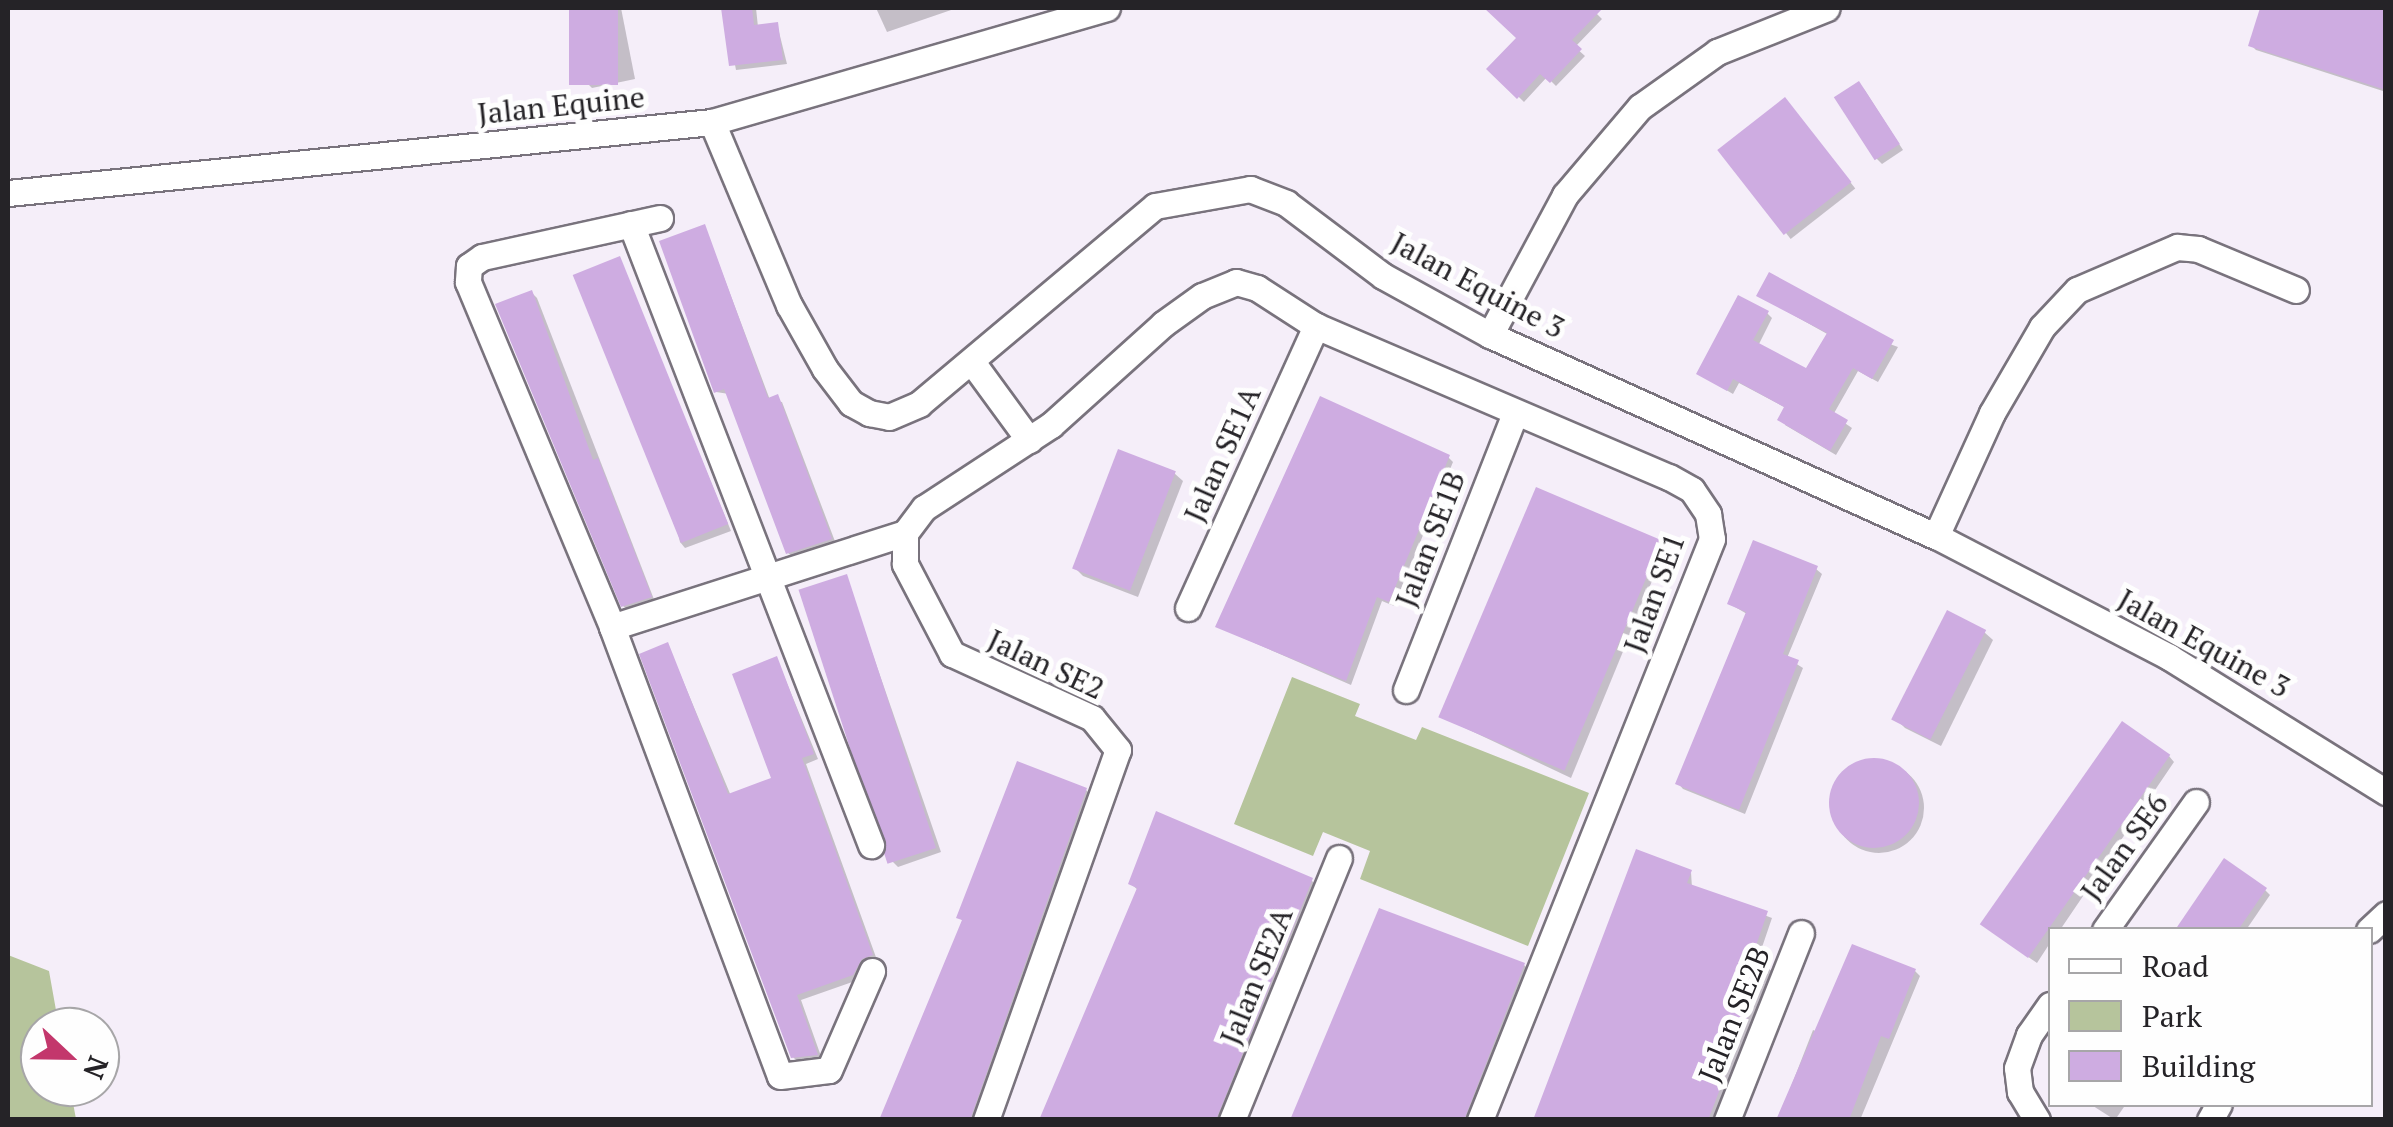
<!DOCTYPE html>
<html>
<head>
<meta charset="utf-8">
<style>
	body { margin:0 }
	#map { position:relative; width:2393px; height:1127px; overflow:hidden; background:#f5eef9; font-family:"PT Serif",serif }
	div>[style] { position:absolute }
	.green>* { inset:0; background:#b6c49c }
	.shadow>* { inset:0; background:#0003; transform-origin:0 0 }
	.round { border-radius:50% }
	.building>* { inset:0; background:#ceace1; transform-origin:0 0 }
	.roads { filter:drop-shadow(2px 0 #79737d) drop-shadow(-2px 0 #79737d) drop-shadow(0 2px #79737d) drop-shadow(0 -2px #79737d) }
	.street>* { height:25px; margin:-12.5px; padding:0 12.5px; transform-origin:12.5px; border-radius:12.5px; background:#fff }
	span { translate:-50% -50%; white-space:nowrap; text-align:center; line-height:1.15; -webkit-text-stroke:10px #fefefe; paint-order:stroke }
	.street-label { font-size:30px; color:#252327 }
	.frame { position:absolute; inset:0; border:10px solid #252327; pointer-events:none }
	.legend { position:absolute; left:2048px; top:927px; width:325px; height:180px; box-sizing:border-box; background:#fefefe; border:2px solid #a7a6a8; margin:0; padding:12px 18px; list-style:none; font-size:30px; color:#252327 }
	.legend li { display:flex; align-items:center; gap:20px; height:50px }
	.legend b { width:50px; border:2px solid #a7a6a8 }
	.north { position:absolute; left:20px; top:1007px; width:100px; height:100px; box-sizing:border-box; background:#fefefe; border:2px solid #a7a6a8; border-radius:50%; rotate:112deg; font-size:28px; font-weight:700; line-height:40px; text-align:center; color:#252327 }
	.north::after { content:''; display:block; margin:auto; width:35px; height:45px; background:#c3376c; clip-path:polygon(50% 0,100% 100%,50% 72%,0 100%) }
</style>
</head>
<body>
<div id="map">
	<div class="green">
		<div style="clip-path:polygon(1292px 677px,1360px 704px,1355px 716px,1416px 740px,1422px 727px,1589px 793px,1528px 946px,1360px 879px,1370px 851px,1323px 832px,1313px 856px,1234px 824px)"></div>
		<div style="clip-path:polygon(8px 955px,49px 971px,59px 1027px,40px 1027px,40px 1087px,70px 1087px,76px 1119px,8px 1119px)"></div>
	</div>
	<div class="shadow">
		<div style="clip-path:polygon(572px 8px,621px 8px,635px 79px,592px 88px,587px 83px)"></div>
		<div style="clip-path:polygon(724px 8px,756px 8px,758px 27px,777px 24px,787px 64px,736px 70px)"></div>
		<div style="clip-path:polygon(876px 8px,957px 8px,887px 32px)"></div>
		<div style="clip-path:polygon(1493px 8px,1591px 8px,1602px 19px,1575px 47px,1585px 56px,1556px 86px,1547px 77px,1524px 102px,1490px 69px,1519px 38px)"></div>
		<div style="clip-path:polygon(2289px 8px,2386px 8px,2386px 92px,2256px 50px,2251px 45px,2286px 20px)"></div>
		<div style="clip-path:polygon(1864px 89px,1903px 150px,1882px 164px,1877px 159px)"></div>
		<div style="left:1790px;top:105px;width:106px;height:82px;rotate:52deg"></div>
		<div style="clip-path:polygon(705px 227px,770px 400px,782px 402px,836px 544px,794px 558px,788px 553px,729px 394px,716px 392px)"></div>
		<div style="clip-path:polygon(619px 258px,731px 531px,685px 548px,680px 542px)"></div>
		<div style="clip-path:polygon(532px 293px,537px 298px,655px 602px,629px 611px,623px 606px)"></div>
		<div style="clip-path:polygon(1759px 296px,1898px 347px,1878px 382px,1858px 371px,1833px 415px,1852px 428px,1836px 455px,1785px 425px,1786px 408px,1739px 383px,1733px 394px,1699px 374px,1767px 313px,1772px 318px,1758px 346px,1807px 372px,1829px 335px)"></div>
		<div style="clip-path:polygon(1448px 457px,1453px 462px,1394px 606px,1382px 601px,1351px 685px,1218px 627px)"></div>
		<div style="clip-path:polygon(1174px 473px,1183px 481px,1138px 597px,1083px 576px,1075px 568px)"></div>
		<div style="clip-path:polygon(1661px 542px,1666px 547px,1571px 778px,1446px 719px)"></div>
		<div style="clip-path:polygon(1816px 569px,1822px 574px,1787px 658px,1803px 668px,1745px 814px,1683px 789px,1678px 783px,1747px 614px,1730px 604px)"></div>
		<div style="clip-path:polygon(846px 577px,941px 852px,898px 867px,893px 862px)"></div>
		<div style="clip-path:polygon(1984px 632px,1993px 640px,1941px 746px,1905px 728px,1896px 719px)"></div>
		<div style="clip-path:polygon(668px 645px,731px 796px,774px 780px,777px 659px,818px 759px,806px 764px,877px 960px,858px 980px,801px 1000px,822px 1059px,798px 1062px,793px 1057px)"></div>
		<div style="clip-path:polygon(2169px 756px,2174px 762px,2060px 930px,2050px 930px,2050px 943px,2037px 963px,1991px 931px)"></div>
		<div class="round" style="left:1834px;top:763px;width:90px;height:90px"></div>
		<div style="clip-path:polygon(1086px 790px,1091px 795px,975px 1120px,883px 1120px,964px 922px,959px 917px)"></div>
		<div style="clip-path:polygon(1691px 872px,1692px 888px,1772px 918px,1757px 962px,1772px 971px,1712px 1120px,1537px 1120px)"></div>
		<div style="clip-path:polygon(1312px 881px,1317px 886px,1224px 1120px,1043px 1120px,1138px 890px,1131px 884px)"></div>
		<div style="clip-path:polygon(2265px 890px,2270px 895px,2246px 930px,2178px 930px)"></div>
		<div style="clip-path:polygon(1524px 965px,1529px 970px,1468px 1120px,1291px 1120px)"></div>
		<div style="clip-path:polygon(1915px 971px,1920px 976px,1860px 1120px,1778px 1120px,1813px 1030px,1820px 1033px)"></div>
		<div style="clip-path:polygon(2090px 1104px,2126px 1104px,2115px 1120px)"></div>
	</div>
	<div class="building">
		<div style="left:569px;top:8px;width:49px;height:77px"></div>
		<div style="clip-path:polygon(721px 8px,752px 8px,754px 25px,778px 22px,783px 60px,729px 66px)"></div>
		<div style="clip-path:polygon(1484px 8px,1603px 8px,1572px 40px,1582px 49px,1550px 83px,1540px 74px,1517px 99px,1486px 69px,1516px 38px)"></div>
		<div style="clip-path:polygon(2260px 8px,2386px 8px,2386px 90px,2248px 46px)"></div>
		<div style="left:1859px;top:81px;width:75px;height:30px;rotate:57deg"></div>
		<div style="left:1785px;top:97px;width:108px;height:86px;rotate:52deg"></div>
		<div style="clip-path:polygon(705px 224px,768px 398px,778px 394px,832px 539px,786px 554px,724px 389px,714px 393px,659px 241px)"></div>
		<div style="left:620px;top:256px;width:289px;height:51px;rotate:68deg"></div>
		<div style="clip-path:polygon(1769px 272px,1894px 340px,1872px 379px,1853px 368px,1829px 409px,1848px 420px,1830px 451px,1777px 420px,1784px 407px,1733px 379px,1727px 391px,1696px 374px,1738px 295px,1769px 311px,1753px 340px,1806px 368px,1827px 333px,1756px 296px)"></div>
		<div style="clip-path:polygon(532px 290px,593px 460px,598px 458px,652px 597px,621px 607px,495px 304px)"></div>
		<div style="clip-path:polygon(1320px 396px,1450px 455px,1389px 602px,1377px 597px,1346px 681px,1215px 627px)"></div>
		<div style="left:1118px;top:449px;width:62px;height:128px;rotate:21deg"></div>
		<div style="left:1536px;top:487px;width:137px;height:250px;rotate:23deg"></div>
		<div style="clip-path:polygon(1753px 540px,1818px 566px,1783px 654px,1799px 660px,1739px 810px,1675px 784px,1746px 612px,1727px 604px)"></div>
		<div style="left:847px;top:574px;width:288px;height:51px;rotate:72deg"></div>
		<div style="left:1947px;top:610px;width:44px;height:123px;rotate:27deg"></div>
		<div style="clip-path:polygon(668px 642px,728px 794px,771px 778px,732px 674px,777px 656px,814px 754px,802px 758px,873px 955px,862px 959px,853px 975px,797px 995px,818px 1055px,791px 1058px,639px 654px)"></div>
		<div style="left:2122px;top:721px;width:59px;height:248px;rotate:35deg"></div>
		<div class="round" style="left:1829px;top:758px;width:90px;height:90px"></div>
		<div style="clip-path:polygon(1017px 761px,1087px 788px,970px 1120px,879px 1120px,962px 920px,956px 918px)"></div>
		<div style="clip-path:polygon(1156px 811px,1313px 878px,1216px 1120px,1039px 1120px,1137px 888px,1128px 884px)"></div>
		<div style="clip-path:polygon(1636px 849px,1692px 870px,1687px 883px,1768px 911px,1752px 957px,1768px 964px,1736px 1048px,1708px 1120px,1533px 1120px)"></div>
		<div style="clip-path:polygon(2224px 858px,2267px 888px,2238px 930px,2175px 930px)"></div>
		<div style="clip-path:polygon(1379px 908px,1525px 963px,1464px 1120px,1290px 1120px)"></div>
		<div style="clip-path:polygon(1852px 944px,1916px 969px,1889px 1039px,1881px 1036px,1849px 1120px,1776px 1120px)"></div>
	</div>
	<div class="roads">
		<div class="street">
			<div style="left:712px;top:122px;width:199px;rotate:67.2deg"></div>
			<div style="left:789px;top:305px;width:73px;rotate:60.6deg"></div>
			<div style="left:825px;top:369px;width:43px;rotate:52.6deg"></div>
			<div style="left:851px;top:403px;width:21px;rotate:29deg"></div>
			<div style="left:869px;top:413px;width:20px;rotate:11deg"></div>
			<div style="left:889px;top:417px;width:33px;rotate:-23deg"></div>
			<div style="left:919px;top:404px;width:308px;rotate:-40deg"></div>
			<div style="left:1155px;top:206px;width:97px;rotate:-10.1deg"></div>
			<div style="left:1250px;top:189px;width:39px;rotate:21deg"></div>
			<div style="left:1286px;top:203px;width:121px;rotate:37deg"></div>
			<div style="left:1383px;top:276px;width:122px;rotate:28.9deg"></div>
			<div style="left:1490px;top:335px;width:489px;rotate:24.3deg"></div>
			<div style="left:1936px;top:536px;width:263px;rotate:27.4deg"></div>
			<div style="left:2169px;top:657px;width:256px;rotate:31.9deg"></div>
			<div style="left:8px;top:193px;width:708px;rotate:-5.76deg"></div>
			<div style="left:712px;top:122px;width:411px;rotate:-16.1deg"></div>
			<div style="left:660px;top:218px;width:182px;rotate:167.6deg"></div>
			<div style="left:482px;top:257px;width:16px;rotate:145deg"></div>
			<div style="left:469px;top:266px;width:16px;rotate:94deg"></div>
			<div style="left:468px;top:282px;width:374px;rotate:67.3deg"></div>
			<div style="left:612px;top:627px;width:479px;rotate:69.5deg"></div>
			<div style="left:780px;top:1076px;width:49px;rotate:-7deg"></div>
			<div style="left:829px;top:1070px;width:108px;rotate:-66.5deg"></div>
			<div style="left:631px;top:224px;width:666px;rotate:68.87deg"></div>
			<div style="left:1490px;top:335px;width:159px;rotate:-61.8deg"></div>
			<div style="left:1565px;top:195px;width:116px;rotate:-49.6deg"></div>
			<div style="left:1640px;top:107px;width:95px;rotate:-35.5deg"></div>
			<div style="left:1717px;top:52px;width:118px;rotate:-21.8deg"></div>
			<div style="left:972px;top:362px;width:97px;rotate:53.8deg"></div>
			<div style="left:1936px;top:536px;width:135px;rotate:-65.5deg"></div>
			<div style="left:1992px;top:413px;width:99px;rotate:-59.8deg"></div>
			<div style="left:2042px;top:327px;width:51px;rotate:-46.6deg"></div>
			<div style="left:2077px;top:290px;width:109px;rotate:-23.3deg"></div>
			<div style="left:2177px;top:247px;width:21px;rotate:5deg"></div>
			<div style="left:2198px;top:249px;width:106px;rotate:22.7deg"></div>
			<div style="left:1188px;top:608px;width:310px;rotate:-65.6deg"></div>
			<div style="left:612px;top:627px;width:308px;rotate:-17.8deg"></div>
			<div style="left:1406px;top:690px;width:298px;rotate:-68.5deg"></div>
			<div style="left:2105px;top:930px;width:157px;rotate:-54.6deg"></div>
			<div style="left:2369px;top:930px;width:23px;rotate:-43deg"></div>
			<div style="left:986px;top:1120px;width:393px;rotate:-70.4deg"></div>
			<div style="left:1118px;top:750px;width:41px;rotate:-129.1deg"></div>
			<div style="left:1092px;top:718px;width:154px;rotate:-155.4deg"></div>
			<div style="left:952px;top:654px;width:102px;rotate:-117.6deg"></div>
			<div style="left:905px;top:564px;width:31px;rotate:-90deg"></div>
			<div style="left:905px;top:533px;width:31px;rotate:-53deg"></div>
			<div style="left:924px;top:508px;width:152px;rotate:-33.2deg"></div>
			<div style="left:1051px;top:425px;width:151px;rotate:-42deg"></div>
			<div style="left:1163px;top:324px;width:48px;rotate:-35.7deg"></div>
			<div style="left:1202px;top:296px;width:37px;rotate:-22deg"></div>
			<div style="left:1236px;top:282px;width:22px;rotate:16deg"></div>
			<div style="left:1257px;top:288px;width:70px;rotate:32.8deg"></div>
			<div style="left:1316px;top:326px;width:384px;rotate:23.2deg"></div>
			<div style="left:1669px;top:477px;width:26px;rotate:29deg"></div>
			<div style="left:1692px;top:490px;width:29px;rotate:56deg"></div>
			<div style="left:1708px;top:514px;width:25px;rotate:81deg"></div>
			<div style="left:1712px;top:539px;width:626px;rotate:111.77deg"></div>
			<div style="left:1232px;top:1120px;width:283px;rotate:-67.8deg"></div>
			<div style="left:1727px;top:1120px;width:201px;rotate:-68.4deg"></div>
			<div style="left:2037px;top:1120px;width:33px;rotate:-121deg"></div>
			<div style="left:2020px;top:1092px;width:24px;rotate:-97deg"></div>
			<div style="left:2017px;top:1068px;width:35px;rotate:-70deg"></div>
			<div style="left:2029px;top:1035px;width:37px;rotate:-55deg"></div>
			<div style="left:2210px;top:1120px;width:18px;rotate:-61deg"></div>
		</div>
	</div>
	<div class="street-label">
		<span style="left:561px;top:105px;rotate:-6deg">Jalan Equine</span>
		<span style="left:1478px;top:285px;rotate:28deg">Jalan Equine 3</span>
		<span style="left:1222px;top:454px;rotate:-66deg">Jalan SE1A</span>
		<span style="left:1430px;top:539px;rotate:-69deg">Jalan SE1B</span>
		<span style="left:1654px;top:593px;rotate:-70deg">Jalan SE1</span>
		<span style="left:2204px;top:643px;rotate:29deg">Jalan Equine 3</span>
		<span style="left:1046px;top:664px;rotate:25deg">Jalan SE2</span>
		<span style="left:2124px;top:847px;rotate:-54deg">Jalan SE6</span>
		<span style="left:1256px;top:976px;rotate:-68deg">Jalan SE2A</span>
		<span style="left:1734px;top:1014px;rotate:-68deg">Jalan SE2B</span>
	</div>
	<div class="frame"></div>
	<ul class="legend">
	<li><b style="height:12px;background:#fff"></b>Road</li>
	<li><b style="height:28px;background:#b6c49c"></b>Park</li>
	<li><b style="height:28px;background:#ceace1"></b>Building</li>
	</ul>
	<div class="north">N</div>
</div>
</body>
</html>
